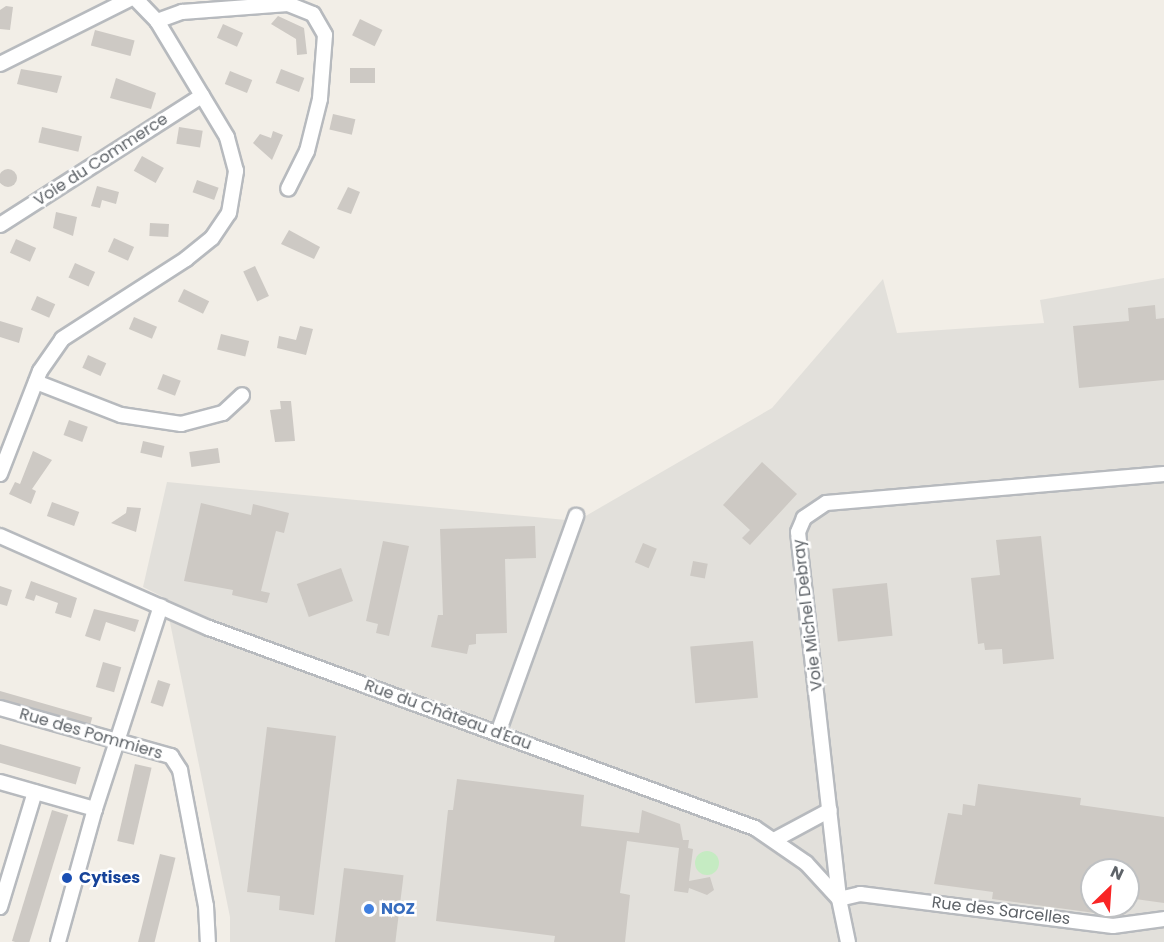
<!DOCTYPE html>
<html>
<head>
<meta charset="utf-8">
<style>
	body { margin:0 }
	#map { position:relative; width:1164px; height:942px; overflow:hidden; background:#f2eee7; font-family:Poppins,sans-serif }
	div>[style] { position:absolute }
	.industrial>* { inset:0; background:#e2e0db }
	.green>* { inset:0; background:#c5ebc2 }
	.round { border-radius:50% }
	.building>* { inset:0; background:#cdc9c4; transform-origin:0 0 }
	.roads { filter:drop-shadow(2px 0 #b7babe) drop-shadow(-2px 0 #b7babe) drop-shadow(0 2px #b7babe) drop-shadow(0 -2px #b7babe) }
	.minor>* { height:14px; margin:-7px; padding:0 7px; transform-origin:7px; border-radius:7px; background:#fff }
	.dots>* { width:16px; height:16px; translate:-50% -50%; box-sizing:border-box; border:3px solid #fff; border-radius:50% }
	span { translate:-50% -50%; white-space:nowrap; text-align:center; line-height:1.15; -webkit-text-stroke:5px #fff; paint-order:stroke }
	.street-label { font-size:16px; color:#5e6368 }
	.transit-label { font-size:16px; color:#164399; font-weight:700 }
	.left { translate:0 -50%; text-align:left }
	.shop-label { font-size:16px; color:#366cbe; font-weight:700 }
	.north { position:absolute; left:1080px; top:858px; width:60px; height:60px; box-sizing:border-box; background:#fff; border:2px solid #bfc1c3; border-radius:50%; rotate:25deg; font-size:16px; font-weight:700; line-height:24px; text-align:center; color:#5e6368 }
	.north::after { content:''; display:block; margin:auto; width:21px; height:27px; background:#f92525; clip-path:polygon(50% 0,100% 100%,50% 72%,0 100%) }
</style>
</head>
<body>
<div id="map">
	<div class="industrial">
		<div style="clip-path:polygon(evenodd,1164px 278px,1164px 942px,230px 942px,230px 917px,165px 598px,143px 587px,167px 482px,577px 521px,772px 408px,883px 279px,897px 333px,1044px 323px,1040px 300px,1164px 278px,1092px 870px,1128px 870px,1128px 906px,1092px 906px,1092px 870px)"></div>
	</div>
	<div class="green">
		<div class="round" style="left:695px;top:851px;width:24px;height:24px"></div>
	</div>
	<div class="building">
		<div style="clip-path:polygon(6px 6px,13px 7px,10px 30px,0 29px,0 10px)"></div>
		<div style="clip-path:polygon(278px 16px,304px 28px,307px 54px,297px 55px,296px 39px,271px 24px)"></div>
		<div style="left:360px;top:19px;width:25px;height:18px;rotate:26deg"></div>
		<div style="left:223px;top:24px;width:22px;height:15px;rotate:24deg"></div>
		<div style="left:95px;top:30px;width:41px;height:16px;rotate:15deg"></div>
		<div style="left:350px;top:68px;width:25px;height:15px"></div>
		<div style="clip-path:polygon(21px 69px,62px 76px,57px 93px,17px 84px)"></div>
		<div style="left:281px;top:69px;width:25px;height:15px;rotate:21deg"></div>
		<div style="left:230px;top:71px;width:24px;height:14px;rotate:22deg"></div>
		<div style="clip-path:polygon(116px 78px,156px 93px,151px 109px,110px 98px)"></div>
		<div style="left:333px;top:114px;width:23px;height:16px;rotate:13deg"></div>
		<div style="left:42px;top:127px;width:41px;height:16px;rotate:13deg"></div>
		<div style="left:179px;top:127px;width:24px;height:17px;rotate:9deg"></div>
		<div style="clip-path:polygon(273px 131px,283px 135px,272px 160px,253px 143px,260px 134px,271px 138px)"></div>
		<div style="left:142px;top:156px;width:25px;height:17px;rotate:29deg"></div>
		<div class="round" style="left:-1px;top:169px;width:18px;height:18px"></div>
		<div style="left:197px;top:180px;width:23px;height:13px;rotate:20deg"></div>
		<div style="clip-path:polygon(97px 186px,119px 192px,116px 204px,102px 200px,100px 208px,91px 206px)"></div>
		<div style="clip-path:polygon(348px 187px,360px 192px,351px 214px,337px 209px)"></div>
		<div style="clip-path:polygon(56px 212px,77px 217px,73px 236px,53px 228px)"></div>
		<div style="left:150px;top:223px;width:19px;height:13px;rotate:3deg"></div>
		<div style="clip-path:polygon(289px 230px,320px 247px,314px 259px,281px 244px)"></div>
		<div style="left:114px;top:238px;width:22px;height:15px;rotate:24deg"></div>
		<div style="left:16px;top:239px;width:22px;height:15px;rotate:24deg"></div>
		<div style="left:75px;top:263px;width:22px;height:16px;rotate:24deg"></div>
		<div style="left:255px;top:266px;width:33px;height:13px;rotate:65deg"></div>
		<div style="left:184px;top:289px;width:28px;height:14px;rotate:26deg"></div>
		<div style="left:37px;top:296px;width:20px;height:15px;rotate:24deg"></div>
		<div style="clip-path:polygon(1155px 305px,1156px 319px,1164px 318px,1164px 380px,1079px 388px,1073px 326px,1129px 321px,1128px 308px)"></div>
		<div style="left:134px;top:317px;width:25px;height:13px;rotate:23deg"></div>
		<div style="clip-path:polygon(0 321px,23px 328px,19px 343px,0 337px)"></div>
		<div style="clip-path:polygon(300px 326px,313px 329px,306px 355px,277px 348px,279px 336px,296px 340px)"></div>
		<div style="left:221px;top:334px;width:29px;height:16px;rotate:14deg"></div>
		<div style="left:88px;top:355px;width:20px;height:14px;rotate:24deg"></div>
		<div style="left:163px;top:374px;width:19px;height:16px;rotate:21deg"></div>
		<div style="clip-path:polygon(280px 401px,291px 401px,295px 441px,275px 442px,270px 410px,281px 409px)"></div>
		<div style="left:69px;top:420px;width:20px;height:16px;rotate:20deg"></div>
		<div style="left:143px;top:441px;width:22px;height:12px;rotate:13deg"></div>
		<div style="left:218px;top:448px;width:15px;height:29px;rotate:82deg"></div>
		<div style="clip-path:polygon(33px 451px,52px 460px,32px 489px,36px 491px,31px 504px,9px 494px,15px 482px,20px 484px)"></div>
		<div style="clip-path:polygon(762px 462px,797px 494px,750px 545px,742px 538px,750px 530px,723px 505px)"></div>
		<div style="left:52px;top:502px;width:29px;height:15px;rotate:20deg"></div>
		<div style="clip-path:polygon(201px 503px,251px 515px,253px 504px,289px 513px,284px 533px,276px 531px,261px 591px,270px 593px,267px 603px,232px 595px,233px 590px,184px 581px)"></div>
		<div style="clip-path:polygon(127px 507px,141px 508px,136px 532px,111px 523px,126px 513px)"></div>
		<div style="clip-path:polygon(535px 526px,536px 558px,505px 559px,507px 633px,476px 634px,476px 644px,469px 645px,467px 654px,431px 647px,438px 615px,443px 615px,440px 529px)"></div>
		<div style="clip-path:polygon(1041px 536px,1054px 659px,1003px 664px,1002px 649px,985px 650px,984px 643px,978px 644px,971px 578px,1000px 575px,996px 540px)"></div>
		<div style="clip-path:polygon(383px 541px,409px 546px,389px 636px,376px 633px,378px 624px,366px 621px)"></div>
		<div style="left:643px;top:543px;width:15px;height:21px;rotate:23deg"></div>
		<div style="left:693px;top:561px;width:15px;height:15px;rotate:11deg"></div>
		<div style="left:341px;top:568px;width:35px;height:47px;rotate:70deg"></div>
		<div style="clip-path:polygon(31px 581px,77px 598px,71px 618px,55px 613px,58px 603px,36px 595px,34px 601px,25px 598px)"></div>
		<div style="left:887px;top:583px;width:53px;height:55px;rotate:84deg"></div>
		<div style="clip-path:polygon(0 586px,12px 590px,7px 606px,0 604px)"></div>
		<div style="clip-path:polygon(94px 609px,139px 620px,135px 632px,106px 622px,100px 641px,85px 636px)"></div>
		<div style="left:753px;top:641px;width:57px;height:63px;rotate:85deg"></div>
		<div style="left:103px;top:662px;width:19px;height:26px;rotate:16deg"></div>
		<div style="left:158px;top:680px;width:13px;height:24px;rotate:18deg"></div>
		<div style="left:0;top:691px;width:96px;height:8px;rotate:16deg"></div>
		<div style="clip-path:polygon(267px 727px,336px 736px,314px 915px,279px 910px,280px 896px,247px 892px)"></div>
		<div style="left:0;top:744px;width:84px;height:18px;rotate:16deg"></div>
		<div style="left:135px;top:764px;width:17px;height:79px;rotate:13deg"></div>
		<div style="clip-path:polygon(457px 779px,584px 795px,581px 826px,639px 833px,642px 810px,680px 824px,683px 840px,689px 840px,688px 848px,693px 849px,689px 881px,710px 877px,714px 890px,707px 895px,689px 888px,688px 893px,674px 891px,679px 848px,627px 841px,620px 893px,630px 895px,625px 942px,554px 942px,555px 936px,436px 921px,448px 810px,453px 810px)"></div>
		<div style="clip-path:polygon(978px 784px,1081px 798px,1080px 805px,1164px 817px,1164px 903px,1128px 898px,1128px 870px,1092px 870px,1092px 906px,1118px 906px,1117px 916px,992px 899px,993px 892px,934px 884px,948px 813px,962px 815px,963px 804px,975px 806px)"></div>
		<div style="left:52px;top:810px;width:17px;height:137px;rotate:17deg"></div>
		<div style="left:160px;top:854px;width:16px;height:91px;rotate:14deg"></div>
		<div style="left:344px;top:868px;width:60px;height:75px;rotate:7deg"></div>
	</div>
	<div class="roads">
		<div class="minor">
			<div style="left:157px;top:21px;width:27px;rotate:-20deg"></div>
			<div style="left:182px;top:12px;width:106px;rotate:-4.3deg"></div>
			<div style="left:288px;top:4px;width:27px;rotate:22deg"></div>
			<div style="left:313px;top:14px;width:24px;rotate:60deg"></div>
			<div style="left:325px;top:35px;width:64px;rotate:94.5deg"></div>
			<div style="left:320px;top:99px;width:54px;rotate:104deg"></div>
			<div style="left:307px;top:151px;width:42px;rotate:116.6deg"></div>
			<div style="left:0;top:64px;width:143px;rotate:-26.6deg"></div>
			<div style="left:0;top:225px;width:240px;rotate:-32.6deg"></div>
			<div style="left:36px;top:382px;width:91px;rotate:21.2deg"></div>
			<div style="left:121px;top:415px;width:61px;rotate:8.5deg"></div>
			<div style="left:181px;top:424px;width:43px;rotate:-14.7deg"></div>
			<div style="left:223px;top:413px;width:26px;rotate:-43deg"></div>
			<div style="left:0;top:474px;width:110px;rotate:-68.8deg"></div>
			<div style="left:40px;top:371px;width:39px;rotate:-55deg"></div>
			<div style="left:62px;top:339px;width:148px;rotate:-32.8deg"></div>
			<div style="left:186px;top:259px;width:33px;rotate:-39deg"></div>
			<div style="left:212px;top:238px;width:30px;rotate:-56deg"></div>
			<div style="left:229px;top:213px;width:43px;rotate:-80.5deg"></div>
			<div style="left:236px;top:171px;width:35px;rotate:-105deg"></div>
			<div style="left:227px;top:137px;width:135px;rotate:-121.1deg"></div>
			<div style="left:157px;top:21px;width:29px;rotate:-134deg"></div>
			<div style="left:1164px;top:474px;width:339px;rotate:175.1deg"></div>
			<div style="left:826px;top:503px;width:27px;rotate:146deg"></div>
			<div style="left:804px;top:518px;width:15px;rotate:113deg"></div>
			<div style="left:798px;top:532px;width:369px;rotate:83.6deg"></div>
			<div style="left:839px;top:899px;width:22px;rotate:-13deg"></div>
			<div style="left:860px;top:894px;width:255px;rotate:7.2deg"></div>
			<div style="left:1113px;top:926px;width:51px;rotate:-7.8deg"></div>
			<div style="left:0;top:536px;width:228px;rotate:23.8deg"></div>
			<div style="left:209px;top:628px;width:581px;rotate:20.12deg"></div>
			<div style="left:755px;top:828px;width:62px;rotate:34.5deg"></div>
			<div style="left:806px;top:863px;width:49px;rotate:47.5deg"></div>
			<div style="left:839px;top:899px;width:44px;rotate:78.2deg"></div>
			<div style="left:0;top:708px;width:178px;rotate:15.7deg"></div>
			<div style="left:171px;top:756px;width:17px;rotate:57deg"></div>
			<div style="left:180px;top:770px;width:138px;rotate:79.2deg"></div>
			<div style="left:206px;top:906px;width:36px;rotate:87deg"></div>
			<div style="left:498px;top:733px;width:231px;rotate:-70.2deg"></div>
			<div style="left:0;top:782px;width:99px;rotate:15.9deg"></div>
			<div style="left:776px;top:839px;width:61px;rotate:-28.2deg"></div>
			<div style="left:0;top:907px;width:120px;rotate:-73.1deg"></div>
			<div style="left:58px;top:942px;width:138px;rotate:-74.5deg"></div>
			<div style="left:95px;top:809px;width:213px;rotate:-72deg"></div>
		</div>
	</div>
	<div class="dots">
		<div style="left:67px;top:878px;background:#1a4fb4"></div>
		<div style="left:369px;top:909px;background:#3f7fe0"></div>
	</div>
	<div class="street-label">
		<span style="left:101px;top:160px;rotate:-33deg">Voie du Commerce</span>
		<span style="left:808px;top:615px;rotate:-97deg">Voie Michel Debray</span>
		<span style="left:448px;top:715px;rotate:20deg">Rue du Château d'Eau</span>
		<span style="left:91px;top:734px;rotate:16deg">Rue des Pommiers</span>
		<span style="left:1001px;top:911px;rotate:7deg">Rue des Sarcelles</span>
	</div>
	<div class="transit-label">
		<span class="left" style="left:79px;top:878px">Cytises</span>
	</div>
	<div class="shop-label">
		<span class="left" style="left:381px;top:909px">NOZ</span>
	</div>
	<div class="north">N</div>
</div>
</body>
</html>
